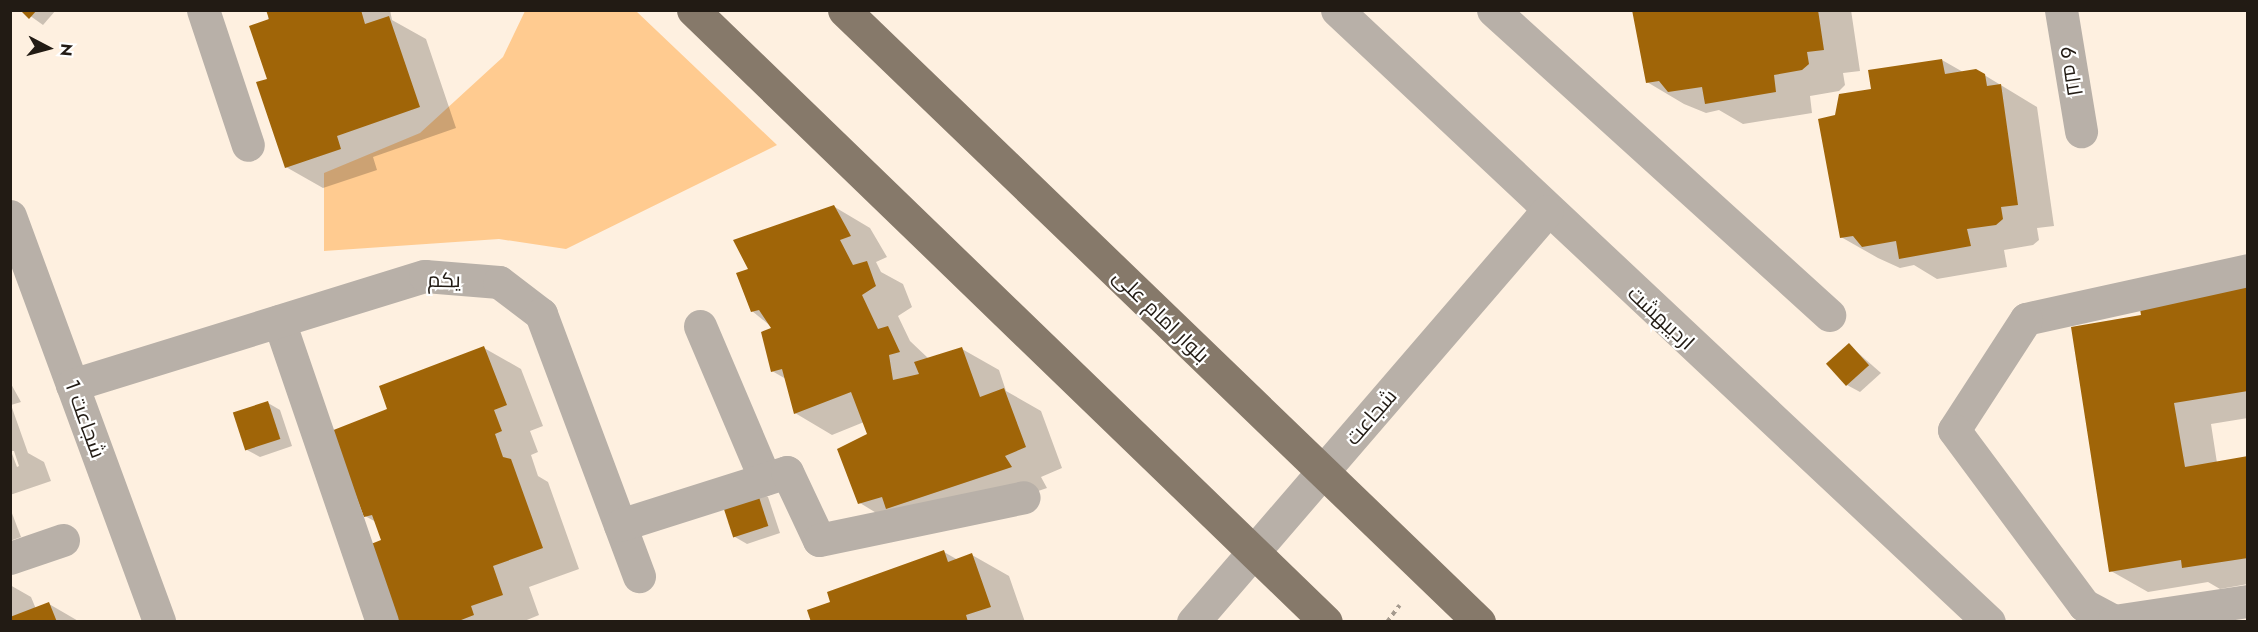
<!DOCTYPE html>
<html>
<head>
<meta charset="utf-8">
<style>
	body { margin:0 }
	#map { position:relative; width:2258px; height:632px; overflow:hidden; background:#fef0e0; font-family:Jost,Cairo,sans-serif }
	div>[style] { position:absolute }
	.green>* { inset:0; background:#ffcb90 }
	.shadow>* { inset:0; background:#0003 }
	.building>* { inset:0; background:#a06508; transform-origin:0 0 }
	.path>* { height:4px; margin-top:-2px; transform-origin:0; background:repeating-linear-gradient(90deg,#a59a8e 0 4.5px,transparent 0 9px) }
	.minor>* { height:33px; margin:-16.5px; padding:0 16.5px; transform-origin:16.5px; border-radius:16.5px; background:#b8b0a8 }
	.major>* { height:33px; margin:-16.5px; padding:0 16.5px; transform-origin:16.5px; border-radius:16.5px; background:#86796a }
	span { translate:-50% -50%; white-space:nowrap; text-align:center; line-height:1.15; -webkit-text-stroke:4.5px #fff; paint-order:stroke }
	.street-label { font-size:21px; color:#221b14 }
	.frame { position:absolute; inset:0; border:12px solid #221b14; pointer-events:none }
	.north { position:absolute; left:18px; top:18px; width:60px; height:60px; -webkit-text-stroke:4px #fff; paint-order:stroke; rotate:96deg; font-size:16px; font-weight:700; line-height:24px; text-align:center; color:#221b14 }
	.north::after { content:''; display:block; margin:auto; width:21px; height:27px; background:#221b14; clip-path:polygon(50% 0,100% 100%,50% 72%,0 100%) }
</style>
</head>
<body>
<div id="map">
	<div class="green">
		<div style="clip-path:polygon(525px 11px,636px 11px,777px 145px,566px 249px,499px 239px,324px 251px,324px 173px,420px 133px,503px 57px)"></div>
	</div>
	<div class="shadow">
		<div style="clip-path:polygon(22px 10px,56px 10px,43px 25px)"></div>
		<div style="clip-path:polygon(268px 10px,390px 10px,392px 20px,426px 39px,456px 128px,373px 157px,377px 170px,323px 188px,286px 167px,269px 80px)"></div>
		<div style="clip-path:polygon(1634px 10px,1851px 10px,1860px 71px,1843px 73px,1845px 85px,1839px 91px,1810px 96px,1812px 113px,1743px 124px,1719px 110px,1706px 113px,1684px 104px,1647px 82px)"></div>
		<div style="clip-path:polygon(1942px 60px,1963px 72px,1976px 70px,2037px 107px,2054px 226px,2037px 228px,2039px 240px,2033px 245px,2004px 250px,2007px 267px,1937px 279px,1914px 265px,1900px 268px,1878px 258px,1841px 237px,1836px 117px,1873px 90px)"></div>
		<div style="clip-path:polygon(833px 206px,870px 228px,887px 257px,876px 262px,881px 272px,903px 284px,912px 307px,898px 316px,910px 341px,929px 359px,962px 349px,999px 370px,1006px 391px,1041px 411px,1062px 468px,1041px 477px,1047px 488px,925px 529px,896px 525px,860px 503px,868px 434px,864px 422px,832px 435px,795px 413px,786px 379px,772px 371px,773px 328px,752px 311px,750px 270px)"></div>
		<div style="clip-path:polygon(2248px 287px,2248px 418px,2211px 424px,2217px 463px,2248px 458px,2248px 584px,2220px 589px,2208px 582px,2148px 592px,2111px 571px,2143px 316px)"></div>
		<div style="clip-path:polygon(1849px 345px,1881px 373px,1860px 392px,1847px 385px)"></div>
		<div style="clip-path:polygon(484px 348px,521px 369px,543px 426px,530px 431px,538px 452px,531px 455px,538px 476px,548px 482px,579px 569px,529px 587px,539px 615px,522px 622px,389px 622px,383px 541px,376px 522px,365px 516px,389px 410px)"></div>
		<div style="clip-path:polygon(evenodd,10px 382px,21px 402px,11px 405px,28px 453px,44px 462px,51px 481px,10px 495px,10px 382px,11px 451px,14px 451px,19px 466px,17px 467px,11px 451px)"></div>
		<div style="clip-path:polygon(268px 403px,280px 410px,292px 446px,260px 457px,247px 450px)"></div>
		<div style="clip-path:polygon(755px 490px,768px 497px,780px 533px,747px 544px,735px 537px)"></div>
		<div style="clip-path:polygon(10px 508px,21px 537px,10px 541px)"></div>
		<div style="clip-path:polygon(944px 552px,958px 560px,972px 555px,1009px 576px,1025px 622px,813px 622px)"></div>
		<div style="clip-path:polygon(10px 585px,31px 597px,36px 609px,49px 604px,80px 622px,10px 622px)"></div>
	</div>
	<div class="building">
		<div style="clip-path:polygon(20px 10px,37px 10px,29px 19px)"></div>
		<div style="clip-path:polygon(266px 10px,361px 10px,365px 24px,389px 16px,420px 107px,337px 136px,341px 149px,285px 168px,256px 82px,267px 79px,249px 26px,269px 19px)"></div>
		<div style="clip-path:polygon(1632px 10px,1818px 10px,1824px 50px,1807px 52px,1809px 64px,1802px 70px,1774px 75px,1776px 92px,1705px 104px,1702px 87px,1668px 92px,1659px 81px,1646px 83px)"></div>
		<div style="clip-path:polygon(1942px 59px,1945px 74px,1976px 69px,1985px 74px,1987px 86px,2001px 84px,2018px 205px,2001px 207px,2003px 219px,1996px 225px,1967px 229px,1971px 246px,1899px 259px,1896px 241px,1862px 247px,1853px 236px,1840px 238px,1818px 119px,1835px 115px,1839px 94px,1871px 89px,1868px 70px)"></div>
		<div style="clip-path:polygon(834px 205px,851px 236px,840px 240px,853px 265px,867px 261px,876px 286px,862px 295px,878px 329px,888px 326px,900px 352px,889px 355px,893px 380px,919px 374px,914px 362px,962px 347px,980px 397px,1004px 388px,1026px 447px,1005px 456px,1012px 467px,886px 509px,882px 497px,858px 504px,837px 449px,867px 434px,851px 392px,794px 414px,782px 369px,771px 372px,761px 332px,771px 328px,759px 310px,751px 312px,736px 273px,748px 269px,733px 240px)"></div>
		<div style="clip-path:polygon(2248px 286px,2248px 391px,2174px 403px,2185px 467px,2248px 456px,2248px 558px,2182px 568px,2181px 560px,2109px 572px,2071px 327px,2141px 315px,2139px 303px)"></div>
		<div style="left:1849px;top:343px;width:30px;height:31px;rotate:48deg"></div>
		<div style="clip-path:polygon(484px 346px,507px 405px,494px 410px,502px 431px,495px 434px,503px 457px,511px 459px,543px 548px,493px 566px,503px 595px,471px 606px,474px 615px,456px 622px,387px 622px,371px 544px,381px 540px,372px 515px,364px 517px,331px 431px,387px 409px,379px 386px)"></div>
		<div style="left:268px;top:401px;width:40px;height:37px;rotate:72deg"></div>
		<div style="left:756px;top:488px;width:40px;height:37px;rotate:72deg"></div>
		<div style="clip-path:polygon(944px 550px,948px 562px,972px 553px,991px 607px,966px 615px,968px 622px,811px 622px,807px 610px,830px 602px,827px 592px)"></div>
		<div style="clip-path:polygon(49px 602px,57px 622px,10px 622px,10px 617px)"></div>
	</div>
	<div class="path">
		<div style="left:1387px;top:622px;width:21px;rotate:-53deg"></div>
	</div>
	<div class="minor">
		<div style="left:203px;top:10px;width:142px;rotate:71.6deg"></div>
		<div style="left:1337px;top:10px;width:894px;rotate:43.19deg"></div>
		<div style="left:1493px;top:10px;width:454px;rotate:42.2deg"></div>
		<div style="left:2061px;top:10px;width:123px;rotate:80.6deg"></div>
		<div style="left:10px;top:216px;width:432px;rotate:69.8deg"></div>
		<div style="left:2248px;top:270px;width:227px;rotate:167.6deg"></div>
		<div style="left:2026px;top:319px;width:132px;rotate:123deg"></div>
		<div style="left:1954px;top:430px;width:218px;rotate:53.4deg"></div>
		<div style="left:2084px;top:605px;width:34px;rotate:28deg"></div>
		<div style="left:2114px;top:621px;width:135px;rotate:-8.5deg"></div>
		<div style="left:279px;top:321px;width:318px;rotate:71.1deg"></div>
		<div style="left:700px;top:326px;width:166px;rotate:67deg"></div>
		<div style="left:72px;top:385px;width:369px;rotate:-17.2deg"></div>
		<div style="left:425px;top:276px;width:74px;rotate:4.6deg"></div>
		<div style="left:499px;top:282px;width:53px;rotate:37.3deg"></div>
		<div style="left:541px;top:314px;width:280px;rotate:69.5deg"></div>
		<div style="left:620px;top:525px;width:175px;rotate:-17.6deg"></div>
		<div style="left:787px;top:472px;width:75px;rotate:64.8deg"></div>
		<div style="left:819px;top:540px;width:209px;rotate:-11.8deg"></div>
		<div style="left:10px;top:558px;width:56px;rotate:-18.8deg"></div>
		<div style="left:1193px;top:622px;width:542px;rotate:-49.26deg"></div>
	</div>
	<div class="major">
		<div style="left:693px;top:10px;width:880px;rotate:44.03deg"></div>
		<div style="left:844px;top:10px;width:882px;rotate:43.94deg"></div>
	</div>
	<div class="street-label">
		<span style="left:2071px;top:71px;rotate:81deg">لاله 6</span>
		<span style="left:444px;top:280px;rotate:1deg">یکم</span>
		<span style="left:1161px;top:316px;rotate:44deg">بلوار امام علی</span>
		<span style="left:1661px;top:318px;rotate:43deg">اردیبهشت</span>
		<span style="left:1371px;top:417px;rotate:-49deg">شجاعت</span>
		<span style="left:85px;top:419px;rotate:70deg">شجاعت 1</span>
	</div>
	<div class="frame"></div>
	<div class="north">N</div>
</div>
</body>
</html>
